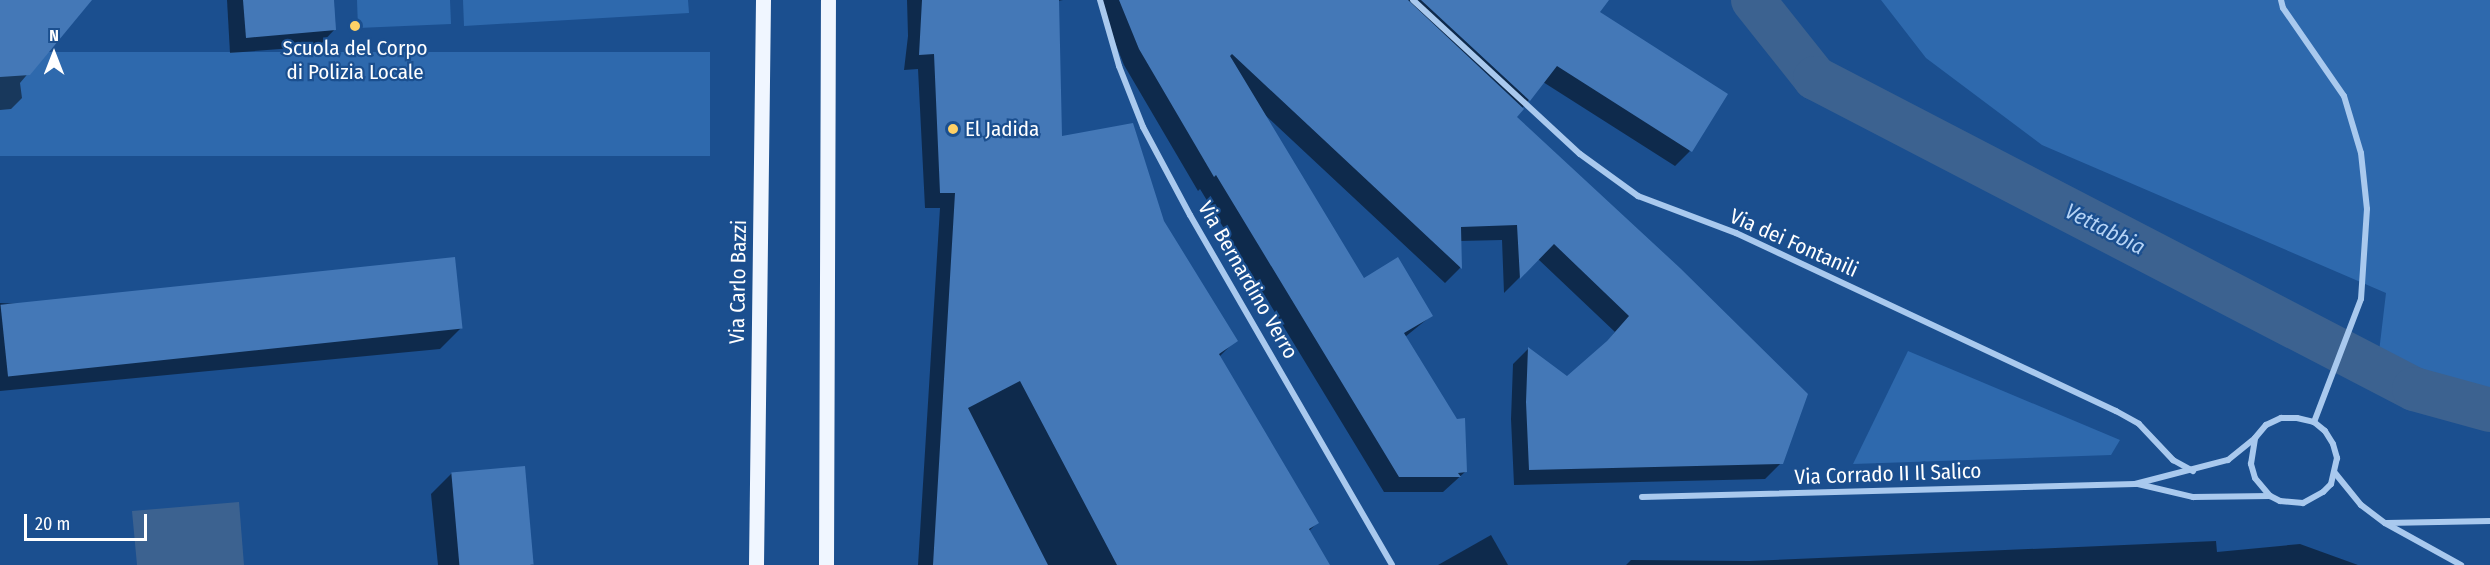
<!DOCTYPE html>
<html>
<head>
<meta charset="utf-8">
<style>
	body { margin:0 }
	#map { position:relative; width:2490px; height:565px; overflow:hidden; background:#1b4f8f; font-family:"Fira Sans Condensed",sans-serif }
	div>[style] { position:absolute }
	.green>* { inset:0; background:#2e69ad; transform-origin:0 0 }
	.water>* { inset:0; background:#3c6290 }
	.shadow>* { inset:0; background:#0007 }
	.canal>* { height:44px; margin:-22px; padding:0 22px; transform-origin:22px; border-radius:22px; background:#3c6290 }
	.building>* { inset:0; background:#4478b7; transform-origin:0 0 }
	.minor>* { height:6px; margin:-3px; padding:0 3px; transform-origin:3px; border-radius:3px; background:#a9c9ee }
	.primary>* { height:15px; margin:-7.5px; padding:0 7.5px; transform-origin:7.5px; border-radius:7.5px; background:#f0f6ff }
	.dots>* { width:16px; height:16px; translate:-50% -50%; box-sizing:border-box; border:3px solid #1b4f8f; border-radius:50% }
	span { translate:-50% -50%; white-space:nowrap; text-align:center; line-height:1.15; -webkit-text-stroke:4.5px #1b4f8f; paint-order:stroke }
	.poi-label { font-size:21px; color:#fff }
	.left { translate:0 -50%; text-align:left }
	.street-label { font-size:21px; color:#fff }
	.water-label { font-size:22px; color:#b5d3f5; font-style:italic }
	.north { position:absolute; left:24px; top:24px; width:60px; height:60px; -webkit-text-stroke:4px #1b4f8f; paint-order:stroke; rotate:0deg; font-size:16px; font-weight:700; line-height:24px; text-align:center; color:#fff }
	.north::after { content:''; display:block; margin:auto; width:21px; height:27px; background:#fff; clip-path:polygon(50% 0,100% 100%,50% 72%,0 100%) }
	.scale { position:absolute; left:24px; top:514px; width:123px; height:27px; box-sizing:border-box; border:3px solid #fff; border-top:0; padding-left:8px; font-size:18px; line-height:21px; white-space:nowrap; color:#fff; -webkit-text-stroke:4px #1b4f8f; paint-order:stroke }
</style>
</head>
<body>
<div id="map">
	<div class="green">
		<div style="clip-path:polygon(357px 0,450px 0,451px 24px,358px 28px)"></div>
		<div style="clip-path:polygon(463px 0,688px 0,689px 13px,464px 26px)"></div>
		<div style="clip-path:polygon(1881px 0,2490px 0,2490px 395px,2379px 352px,2386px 293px,2042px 145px,1926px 58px)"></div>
		<div style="left:710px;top:52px;width:104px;height:712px;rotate:90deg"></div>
		<div style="clip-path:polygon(1908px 351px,2120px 440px,2111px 455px,1853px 464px)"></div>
	</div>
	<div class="water">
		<div style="clip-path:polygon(239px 502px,244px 565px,137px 565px,132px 511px)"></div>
	</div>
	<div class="shadow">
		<div style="clip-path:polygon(0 0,90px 0,20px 83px,22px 98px,11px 109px,0 110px)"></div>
		<div style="clip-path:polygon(227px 0,333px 0,335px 29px,319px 46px,230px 53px)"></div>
		<div style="clip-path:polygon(907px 0,1063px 0,1058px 1px,1060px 138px,1163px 222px,1236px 340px,1219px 357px,1317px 523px,1309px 531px,1328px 565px,918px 565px,940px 208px,925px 208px,918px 69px,904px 70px,908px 36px)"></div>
		<div style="clip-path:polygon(1098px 0,1608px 0,1597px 13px,1690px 151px,1675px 166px,1543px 82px,1515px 117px,1781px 463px,1765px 479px,1514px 485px,1511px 419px,1513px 364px,1528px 349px,1567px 378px,1600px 350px,1615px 332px,1538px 259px,1504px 293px,1502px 240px,1459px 241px,1460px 268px,1445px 283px,1264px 114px,1364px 280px,1431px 316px,1405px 337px,1465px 472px,1443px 492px,1384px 492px,1200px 189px,1198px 191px,1124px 65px)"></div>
		<div style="clip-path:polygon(0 303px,461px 328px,440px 349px,0 391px)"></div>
		<div style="clip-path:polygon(452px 473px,533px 565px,438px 565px,431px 494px)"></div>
		<div style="clip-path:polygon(1491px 535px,1508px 565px,1438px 565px)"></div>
		<div style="clip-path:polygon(2216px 541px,2217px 552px,2300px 544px,2358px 565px,1626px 565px,1631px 560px,1749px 561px)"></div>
	</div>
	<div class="canal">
		<div style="left:1753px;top:0;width:100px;rotate:51.5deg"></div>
		<div style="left:1815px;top:78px;width:675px;rotate:27.44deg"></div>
		<div style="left:2414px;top:389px;width:79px;rotate:15.4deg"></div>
	</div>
	<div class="building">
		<div style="clip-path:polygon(0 0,92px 0,30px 75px,0 77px)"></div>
		<div style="clip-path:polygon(243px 0,334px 0,336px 30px,246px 38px)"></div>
		<div style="clip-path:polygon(922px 0,1059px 0,1062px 136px,1133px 123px,1164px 221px,1238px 341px,1219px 354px,1319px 523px,1309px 529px,1330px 565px,1117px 565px,1020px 381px,968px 408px,1048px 565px,933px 565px,955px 193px,940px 193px,934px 54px,919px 55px)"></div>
		<div style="clip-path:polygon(1119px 0,1408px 0,1524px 109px,1517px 117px,1680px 268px,1808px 394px,1783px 464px,1529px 470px,1526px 402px,1528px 347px,1567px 376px,1607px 341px,1629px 316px,1554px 244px,1520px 279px,1517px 225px,1461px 227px,1462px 269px,1232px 54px,1230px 56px,1364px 278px,1398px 257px,1433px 316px,1404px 333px,1457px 419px,1465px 418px,1467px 472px,1458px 473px,1461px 477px,1399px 477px,1216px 175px,1214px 177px,1139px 49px)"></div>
		<div style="clip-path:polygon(1421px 0,1609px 0,1600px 12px,1728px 94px,1692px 152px,1557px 66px,1530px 101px)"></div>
		<div style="left:455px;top:257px;width:72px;height:457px;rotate:84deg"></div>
		<div style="left:525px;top:466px;width:99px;height:74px;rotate:85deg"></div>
	</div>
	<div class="minor">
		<div style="left:1100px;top:0;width:69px;rotate:73.9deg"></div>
		<div style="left:1119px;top:66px;width:66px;rotate:68.5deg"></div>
		<div style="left:1143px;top:127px;width:100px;rotate:61.9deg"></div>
		<div style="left:1190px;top:215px;width:404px;rotate:60deg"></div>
		<div style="left:1413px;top:0;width:227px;rotate:42.7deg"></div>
		<div style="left:1580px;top:154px;width:72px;rotate:35.9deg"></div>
		<div style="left:1638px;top:196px;width:105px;rotate:20.7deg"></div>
		<div style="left:1736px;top:233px;width:420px;rotate:25.1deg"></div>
		<div style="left:2116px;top:411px;width:26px;rotate:29deg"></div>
		<div style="left:2139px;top:424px;width:50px;rotate:46.6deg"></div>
		<div style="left:2173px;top:460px;width:23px;rotate:29deg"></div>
		<div style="left:2281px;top:0;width:8px;rotate:76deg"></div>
		<div style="left:2283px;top:8px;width:107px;rotate:55.3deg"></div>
		<div style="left:2344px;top:96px;width:59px;rotate:73.4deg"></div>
		<div style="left:2361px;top:153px;width:56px;rotate:83.9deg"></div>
		<div style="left:2367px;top:209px;width:90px;rotate:93.8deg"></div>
		<div style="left:2361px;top:299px;width:132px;rotate:110.9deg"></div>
		<div style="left:2335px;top:473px;width:41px;rotate:50.9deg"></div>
		<div style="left:2361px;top:505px;width:30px;rotate:37deg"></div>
		<div style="left:2385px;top:523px;width:87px;rotate:28.9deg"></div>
		<div style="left:2138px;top:484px;width:57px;rotate:13.3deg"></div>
		<div style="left:2193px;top:497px;width:77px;rotate:-0.7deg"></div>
		<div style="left:1642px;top:497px;width:493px;rotate:-1.5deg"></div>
		<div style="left:2135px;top:484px;width:96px;rotate:-14.5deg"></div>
		<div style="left:2228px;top:460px;width:35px;rotate:-39deg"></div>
		<div style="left:2255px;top:438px;width:17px;rotate:-50deg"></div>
		<div style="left:2266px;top:425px;width:17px;rotate:-25deg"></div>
		<div style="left:2281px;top:418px;width:16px"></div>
		<div style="left:2297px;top:418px;width:17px;rotate:13deg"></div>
		<div style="left:2314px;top:422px;width:14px;rotate:39deg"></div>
		<div style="left:2325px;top:431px;width:15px;rotate:58deg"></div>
		<div style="left:2333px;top:444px;width:15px;rotate:74deg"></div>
		<div style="left:2337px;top:458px;width:27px;rotate:103deg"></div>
		<div style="left:2331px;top:484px;width:11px;rotate:135deg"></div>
		<div style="left:2323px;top:492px;width:23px;rotate:151deg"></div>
		<div style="left:2303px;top:503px;width:23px;rotate:-175deg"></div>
		<div style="left:2280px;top:501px;width:11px;rotate:-153deg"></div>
		<div style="left:2270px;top:496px;width:23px;rotate:-130deg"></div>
		<div style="left:2255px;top:478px;width:15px;rotate:-106deg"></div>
		<div style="left:2251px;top:464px;width:26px;rotate:-81deg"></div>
		<div style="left:2386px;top:523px;width:104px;rotate:-1.1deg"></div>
	</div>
	<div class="primary">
		<div style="left:756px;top:565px;width:565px;rotate:-89.29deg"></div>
		<div style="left:826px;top:565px;width:565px;rotate:-89.8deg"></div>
	</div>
	<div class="dots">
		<div style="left:355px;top:26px;background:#ffd166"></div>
		<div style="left:953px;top:129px;background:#ffd166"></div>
	</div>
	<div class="poi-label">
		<span style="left:355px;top:60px">Scuola del Corpo<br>di Polizia Locale</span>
		<span class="left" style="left:965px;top:129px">El Jadida</span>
	</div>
	<div class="street-label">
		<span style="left:1794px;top:243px;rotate:24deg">Via dei Fontanili</span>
		<span style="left:1248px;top:280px;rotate:60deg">Via Bernardino Verro</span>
		<span style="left:738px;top:282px;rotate:-89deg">Via Carlo Bazzi</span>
		<span style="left:1888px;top:474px;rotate:-2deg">Via Corrado II Il Salico</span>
	</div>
	<div class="water-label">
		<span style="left:2105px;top:229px;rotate:27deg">Vettabbia</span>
	</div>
	<div class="north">N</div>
	<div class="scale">20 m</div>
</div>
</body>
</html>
